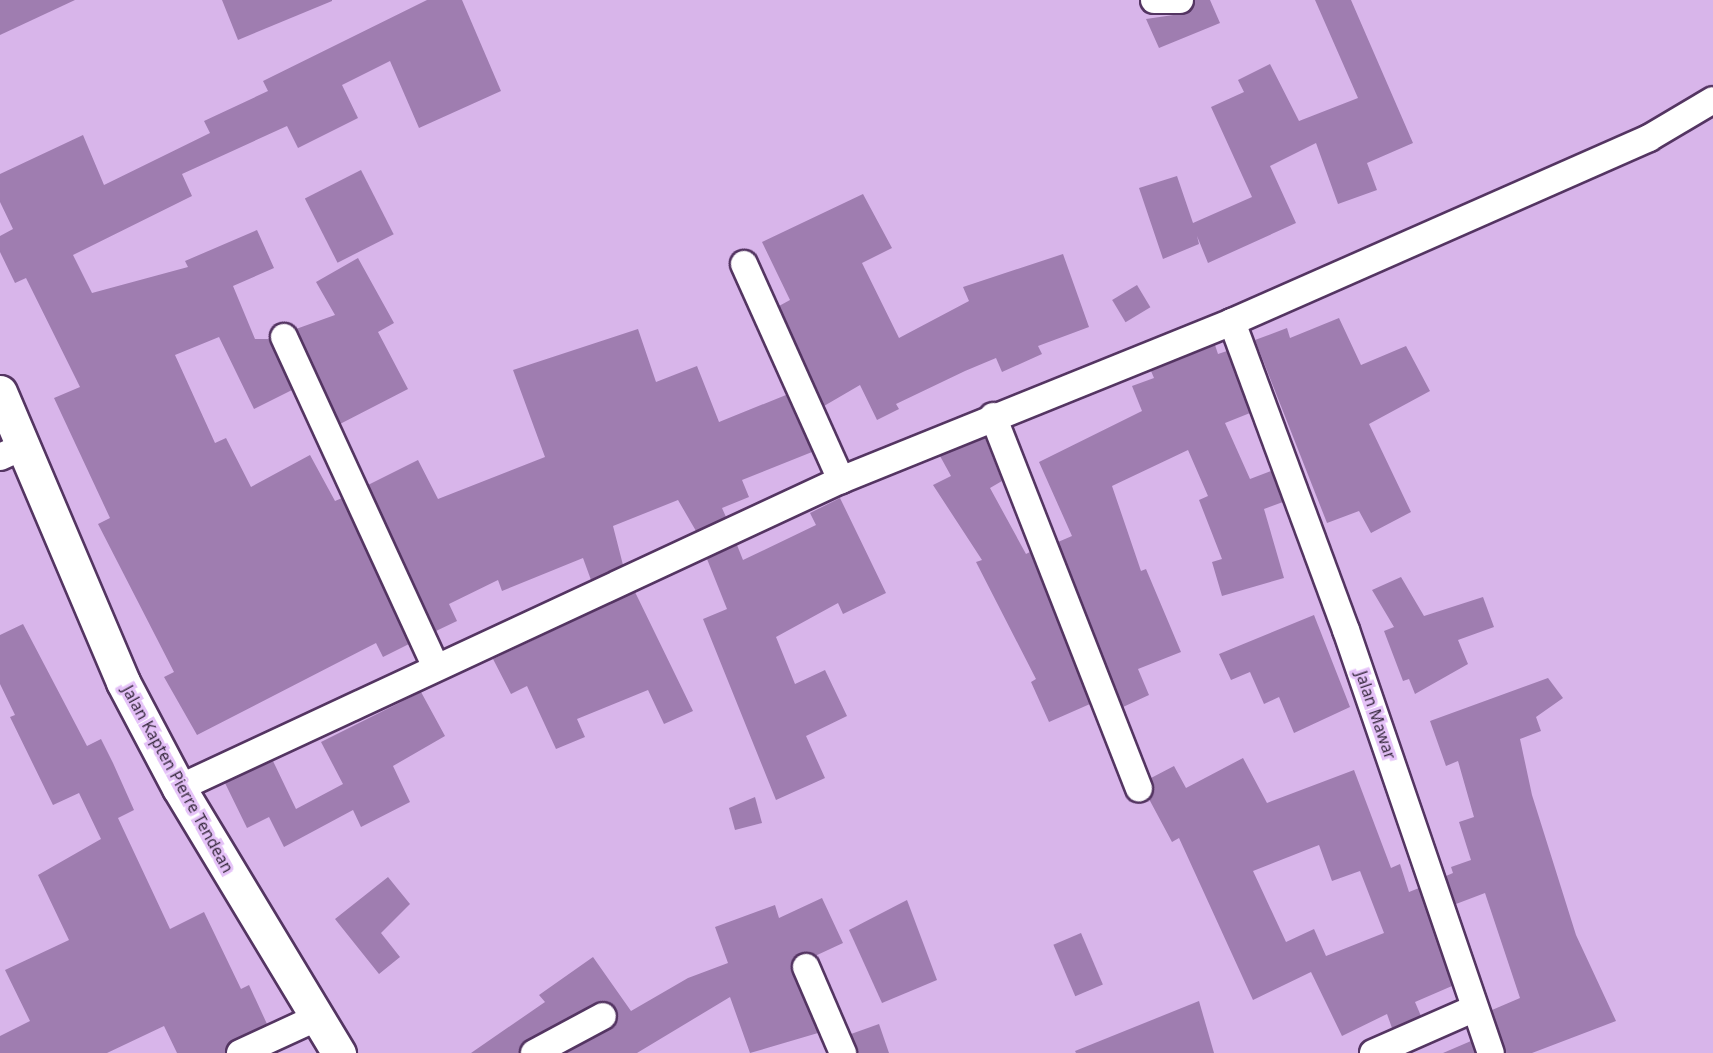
<!DOCTYPE html>
<html>
<head>
<meta charset="utf-8">
<style>
	body { margin:0 }
	#map { position:relative; width:1713px; height:1053px; overflow:hidden; background:#d8b5ea; font-family:"Noto Sans",sans-serif }
	div>[style] { position:absolute }
	.building>* { inset:0; background:#9f7db0; transform-origin:0 0 }
	.roads { filter:drop-shadow(2px 0 #543562) drop-shadow(-2px 0 #543562) drop-shadow(0 2px #543562) drop-shadow(0 -2px #543562) }
	.street>* { height:26px; margin:-13px; padding:0 13px; transform-origin:13px; border-radius:13px; background:#fff }
	.secondary>* { height:33px; margin:-16.5px; padding:0 16.5px; transform-origin:16.5px; border-radius:16.5px; background:#fff }
	span { translate:-50% -50%; white-space:nowrap; text-align:center; line-height:1.15; -webkit-text-stroke:6px #e5c2f8; paint-order:stroke }
	.street-label { font-size:16px; color:#382a3f }
</style>
</head>
<body>
<div id="map">
	<div class="building">
		<div style="clip-path:polygon(0 0,75px 0,0 35px)"></div>
		<div style="clip-path:polygon(222px 0,332px 0,332px 1px,238px 40px)"></div>
		<div style="clip-path:polygon(427px 0,462px 0,501px 91px,419px 128px,390px 61px,342px 85px,358px 118px,298px 148px,287px 126px,182px 174px,192px 196px,73px 255px,92px 293px,188px 267px,185px 261px,257px 230px,274px 268px,233px 286px,255px 339px,270px 339px,292px 390px,254px 409px,219px 337px,175px 355px,215px 443px,226px 438px,251px 487px,310px 455px,335px 501px,342px 498px,409px 644px,383px 657px,376px 643px,197px 735px,164px 677px,174px 672px,98px 524px,110px 518px,54px 398px,80px 387px,26px 278px,15px 283px,0 252px,0 236px,13px 229px,0 202px,0 174px,83px 135px,104px 185px,210px 133px,204px 121px,268px 91px,263px 81px)"></div>
		<div style="clip-path:polygon(1195px 0,1210px 0,1220px 23px,1159px 48px,1146px 19px,1187px 13px)"></div>
		<div style="clip-path:polygon(1315px 0,1351px 0,1413px 143px,1367px 163px,1377px 190px,1338px 204px,1316px 143px,1270px 166px,1296px 223px,1208px 263px,1197px 236px,1199px 244px,1163px 259px,1139px 188px,1177px 176px,1193px 223px,1252px 197px,1211px 107px,1244px 92px,1238px 80px,1270px 64px,1299px 121px,1358px 98px)"></div>
		<div style="left:361px;top:170px;width:72px;height:63px;rotate:63deg"></div>
		<div style="clip-path:polygon(863px 194px,892px 248px,862px 263px,899px 338px,969px 301px,963px 287px,1063px 254px,1089px 327px,1038px 346px,1042px 354px,1002px 372px,996px 358px,965px 371px,896px 404px,899px 409px,877px 420px,860px 385px,824px 406px,779px 306px,790px 300px,762px 242px)"></div>
		<div style="clip-path:polygon(358px 258px,394px 323px,378px 332px,408px 389px,340px 424px,296px 329px,335px 315px,316px 282px)"></div>
		<div style="left:1137px;top:285px;width:26px;height:29px;rotate:59deg"></div>
		<div style="clip-path:polygon(1339px 318px,1361px 365px,1406px 346px,1430px 391px,1369px 424px,1411px 512px,1371px 533px,1359px 511px,1327px 523px,1255px 340px,1287px 328px,1290px 338px)"></div>
		<div style="clip-path:polygon(638px 329px,656px 382px,697px 366px,719px 422px,786px 395px,812px 452px,742px 480px,749px 497px,722px 508px,726px 517px,696px 531px,678px 500px,613px 526px,623px 565px,591px 580px,583px 558px,502px 591px,498px 580px,449px 604px,457px 621px,436px 631px,368px 485px,418px 460px,438px 499px,545px 457px,513px 370px)"></div>
		<div style="clip-path:polygon(1215px 345px,1218px 354px,1227px 351px,1250px 413px,1225px 423px,1250px 479px,1271px 471px,1283px 502px,1264px 509px,1284px 578px,1222px 596px,1212px 562px,1222px 559px,1199px 500px,1208px 496px,1188px 450px,1112px 486px,1141px 571px,1146px 569px,1181px 652px,1138px 669px,1149px 695px,1123px 707px,1058px 542px,1072px 536px,1039px 462px,1142px 411px,1132px 386px,1154px 378px,1151px 371px)"></div>
		<div style="clip-path:polygon(985px 438px,1002px 481px,990px 488px,1026px 554px,1030px 552px,1090px 704px,1049px 722px,1031px 682px,1036px 679px,976px 562px,982px 560px,933px 485px,951px 476px,940px 456px)"></div>
		<div style="clip-path:polygon(840px 498px,886px 593px,843px 614px,838px 603px,776px 637px,795px 684px,825px 670px,847px 716px,806px 736px,825px 778px,776px 800px,703px 619px,727px 609px,707px 559px,737px 545px,743px 560px,816px 525px,810px 513px)"></div>
		<div style="clip-path:polygon(1401px 577px,1424px 616px,1483px 597px,1494px 627px,1458px 640px,1468px 664px,1415px 694px,1409px 679px,1403px 681px,1384px 631px,1394px 627px,1372px 590px)"></div>
		<div style="clip-path:polygon(635px 592px,693px 711px,664px 724px,648px 690px,577px 719px,585px 737px,556px 749px,527px 686px,511px 694px,493px 659px)"></div>
		<div style="clip-path:polygon(1314px 615px,1350px 707px,1294px 733px,1279px 697px,1264px 704px,1250px 672px,1231px 680px,1219px 654px)"></div>
		<div style="clip-path:polygon(23px 624px,87px 746px,101px 739px,113px 763px,134px 810px,118px 818px,170px 929px,204px 912px,241px 989px,249px 985px,267px 1024px,233px 1040px,225px 1053px,177px 1053px,164px 1026px,107px 1053px,0 1053px,0 1036px,30px 1021px,5px 970px,69px 940px,38px 875px,101px 839px,79px 793px,53px 805px,10px 717px,15px 715px,0 684px,0 635px)"></div>
		<div style="clip-path:polygon(1548px 678px,1563px 698px,1536px 717px,1541px 731px,1520px 739px,1532px 795px,1576px 935px,1616px 1021px,1532px 1053px,1506px 1053px,1492px 1010px,1520px 998px,1485px 893px,1456px 904px,1446px 876px,1453px 873px,1451px 867px,1471px 860px,1459px 822px,1474px 817px,1458px 761px,1446px 766px,1430px 721px)"></div>
		<div style="clip-path:polygon(421px 692px,445px 736px,393px 766px,410px 802px,361px 827px,353px 810px,284px 847px,269px 817px,247px 828px,225px 783px,273px 761px,296px 809px,343px 784px,321px 742px)"></div>
		<div style="clip-path:polygon(evenodd,1243px 758px,1267px 803px,1354px 770px,1391px 868px,1400px 864px,1409px 892px,1419px 888px,1452px 986px,1415px 1002px,1421px 1016px,1392px 1028px,1387px 1014px,1342px 1036px,1311px 972px,1253px 1000px,1179px 838px,1172px 842px,1149px 799px,1151px 778px,1174px 766px,1186px 788px,1243px 758px,1319px 845px,1332px 881px,1360px 871px,1384px 933px,1326px 956px,1314px 929px,1286px 942px,1253px 871px,1319px 845px)"></div>
		<div style="clip-path:polygon(755px 797px,762px 823px,735px 830px,729px 808px)"></div>
		<div style="clip-path:polygon(388px 877px,410px 904px,381px 933px,400px 957px,379px 974px,335px 919px)"></div>
		<div style="clip-path:polygon(822px 898px,843px 943px,815px 956px,800px 954px,791px 966px,818px 1033px,750px 1053px,730px 997px,637px 1053px,566px 1053px,615px 1024px,616px 1009px,603px 1001px,527px 1040px,519px 1053px,471px 1053px,545px 1002px,539px 995px,593px 957px,631px 1011px,688px 978px,728px 963px,715px 927px,775px 905px,779px 918px)"></div>
		<div style="clip-path:polygon(907px 900px,937px 980px,882px 1003px,849px 930px)"></div>
		<div style="left:1081px;top:933px;width:56px;height:30px;rotate:67deg"></div>
		<div style="clip-path:polygon(1199px 1001px,1214px 1053px,1076px 1053px,1075px 1051px)"></div>
		<div style="clip-path:polygon(879px 1024px,889px 1053px,858px 1053px,851px 1034px)"></div>
		<div style="clip-path:polygon(1471px 1041px,1475px 1053px,1443px 1053px)"></div>
	</div>
	<div class="roads">
		<div class="street">
			<div style="left:1154px;top:0;width:26px"></div>
			<div style="left:744px;top:264px;width:237px;rotate:65.8deg"></div>
			<div style="left:1232px;top:322px;width:328px;rotate:69.7deg"></div>
			<div style="left:1346px;top:630px;width:447px;rotate:71.1deg"></div>
			<div style="left:284px;top:337px;width:361px;rotate:65.3deg"></div>
			<div style="left:993px;top:416px;width:400px;rotate:68.6deg"></div>
			<div style="left:0;top:457px;width:24px;rotate:-24deg"></div>
			<div style="left:179px;top:788px;width:730px;rotate:-24.95deg"></div>
			<div style="left:841px;top:480px;width:422px;rotate:-22deg"></div>
			<div style="left:1232px;top:322px;width:456px;rotate:-23.8deg"></div>
			<div style="left:1649px;top:138px;width:74px;rotate:-30.7deg"></div>
			<div style="left:806px;top:967px;width:94px;rotate:66.7deg"></div>
			<div style="left:240px;top:1053px;width:84px;rotate:-24.7deg"></div>
			<div style="left:534px;top:1053px;width:78px;rotate:-28.2deg"></div>
			<div style="left:1373px;top:1053px;width:109px;rotate:-23.7deg"></div>
		</div>
		<div class="secondary">
			<div style="left:0;top:392px;width:315px;rotate:67deg"></div>
			<div style="left:123px;top:682px;width:120px;rotate:62.2deg"></div>
			<div style="left:179px;top:788px;width:310px;rotate:58.9deg"></div>
		</div>
	</div>
	<div class="street-label">
		<span style="left:1376px;top:715px;rotate:71deg">Jalan Mawar</span>
		<span style="left:178px;top:779px;rotate:61deg">Jalan Kapten Pierre Tendean</span>
	</div>
</div>
</body>
</html>
